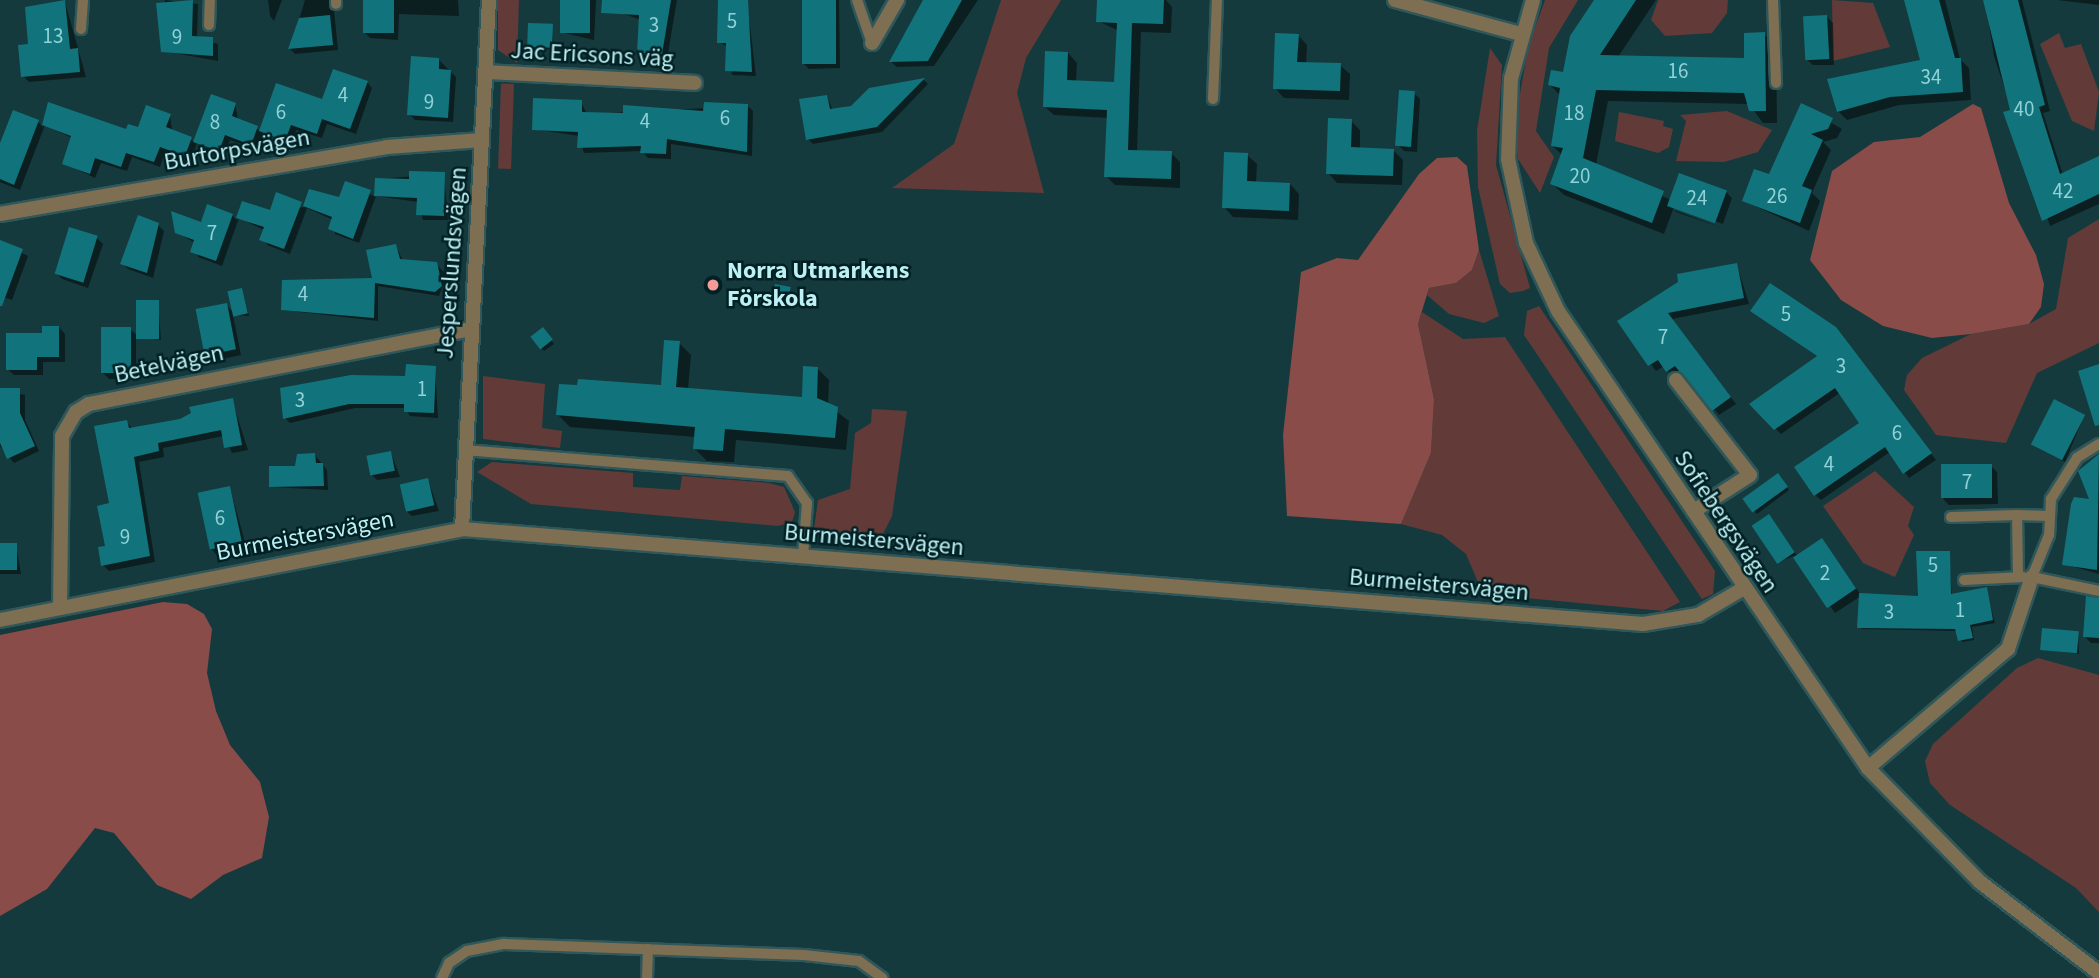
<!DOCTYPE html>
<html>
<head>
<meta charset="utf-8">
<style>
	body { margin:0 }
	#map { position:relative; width:2099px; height:978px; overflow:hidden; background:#153a3d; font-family:"Source Sans 3",sans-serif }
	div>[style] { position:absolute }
	.green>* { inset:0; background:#623b39; transform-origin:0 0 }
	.forest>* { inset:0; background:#894c49 }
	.shadow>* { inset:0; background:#0007 }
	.building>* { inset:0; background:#11747c; transform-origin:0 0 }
	.roads { filter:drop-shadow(2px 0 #30575a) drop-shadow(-2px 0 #30575a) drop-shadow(0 2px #30575a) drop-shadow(0 -2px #30575a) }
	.service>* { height:10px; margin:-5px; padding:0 5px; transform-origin:5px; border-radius:5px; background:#7f6f52 }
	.minor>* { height:14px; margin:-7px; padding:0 7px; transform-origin:7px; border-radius:7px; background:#7f6f52 }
	.dots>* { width:19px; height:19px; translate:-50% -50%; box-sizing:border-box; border:4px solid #002024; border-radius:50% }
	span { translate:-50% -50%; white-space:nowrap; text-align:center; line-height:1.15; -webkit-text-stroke:5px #002024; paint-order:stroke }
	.number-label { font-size:21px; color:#92d1d6 }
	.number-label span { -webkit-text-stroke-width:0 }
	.street-label { font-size:24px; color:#bdf0f4 }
	.poi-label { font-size:24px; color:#bdf0f4; font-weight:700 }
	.left { translate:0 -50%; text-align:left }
</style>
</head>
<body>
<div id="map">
	<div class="green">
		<div style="clip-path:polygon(498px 0,519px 0,517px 63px,498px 50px)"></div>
		<div style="clip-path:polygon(1001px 0,1061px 0,1026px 58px,1017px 93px,1044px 193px,892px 188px,954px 144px)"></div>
		<div style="clip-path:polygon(1545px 0,1578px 0,1549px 48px,1536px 131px,1554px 157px,1540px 193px,1518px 159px,1518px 106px,1528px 47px)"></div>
		<div style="clip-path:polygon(1658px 0,1728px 0,1727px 13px,1712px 33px,1665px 36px,1651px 20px)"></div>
		<div style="clip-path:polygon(1832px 0,1873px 3px,1890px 47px,1833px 61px)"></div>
		<div style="clip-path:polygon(2059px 33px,2065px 48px,2081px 44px,2099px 92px,2094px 131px,2072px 121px,2040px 44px)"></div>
		<div style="clip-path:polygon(1490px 48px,1502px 65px,1496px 165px,1530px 288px,1523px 291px,1510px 293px,1500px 284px,1478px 187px,1477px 131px)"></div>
		<div style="left:514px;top:84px;width:85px;height:13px;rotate:92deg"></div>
		<div style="clip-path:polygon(1727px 111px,1772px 130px,1758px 152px,1724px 162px,1676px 161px,1686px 121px,1680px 115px)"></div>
		<div style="clip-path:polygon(1619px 112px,1664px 121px,1663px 126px,1673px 129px,1669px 147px,1658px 153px,1615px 141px)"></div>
		<div style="clip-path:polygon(2099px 219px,2099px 343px,2037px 373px,2006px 443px,1936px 435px,1904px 390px,1907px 375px,1922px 358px,1971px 334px,2029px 324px,2056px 309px,2068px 238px)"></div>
		<div style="clip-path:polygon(1479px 250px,1499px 316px,1484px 323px,1449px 314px,1427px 295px,1429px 288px,1456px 283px,1472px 270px)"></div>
		<div style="clip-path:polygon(1539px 306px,1715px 571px,1713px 594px,1702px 599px,1524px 335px,1527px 311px)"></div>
		<div style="clip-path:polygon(1422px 312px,1463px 339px,1505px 337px,1680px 602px,1663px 611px,1483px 594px,1466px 554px,1442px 535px,1401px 524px,1431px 453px,1434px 399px,1418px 324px)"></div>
		<div style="clip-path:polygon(483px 376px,545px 384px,542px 428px,562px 431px,560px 448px,483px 439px)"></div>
		<div style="clip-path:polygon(872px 409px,907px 411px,892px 516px,881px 538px,870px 543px,823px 538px,814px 529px,818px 500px,850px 489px,855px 433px,871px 423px)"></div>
		<div style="clip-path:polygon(492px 462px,633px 473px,633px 487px,680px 490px,682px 476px,769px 483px,784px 487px,795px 512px,792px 522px,778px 526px,531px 504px,477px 472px)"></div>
		<div style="clip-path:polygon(1875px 471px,1914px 507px,1908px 526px,1914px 535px,1895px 577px,1863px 563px,1823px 506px)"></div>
		<div style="clip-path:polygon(2038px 658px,2099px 675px,2099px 912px,2076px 888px,1950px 805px,1930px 783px,1925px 761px,1933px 744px,2017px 668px)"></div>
	</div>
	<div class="forest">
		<div style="clip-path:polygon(1973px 104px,1981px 108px,2009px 203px,2036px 255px,2044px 284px,2041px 307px,2029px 324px,1971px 334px,1932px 338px,1883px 326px,1841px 300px,1810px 260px,1832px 171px,1874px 142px,1920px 137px)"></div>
		<div style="clip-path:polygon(1457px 157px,1467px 166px,1479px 250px,1472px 270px,1456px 283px,1429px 288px,1418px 324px,1434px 399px,1431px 453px,1401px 524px,1287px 516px,1283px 435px,1301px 272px,1337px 258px,1358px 260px,1419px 174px,1437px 158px)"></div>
		<div style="clip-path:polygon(163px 602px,187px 604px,204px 614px,212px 629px,207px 673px,216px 711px,230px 745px,260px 782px,269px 817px,262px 858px,223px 875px,191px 899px,157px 885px,114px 833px,95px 828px,47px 889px,0 916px,0 635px)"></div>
	</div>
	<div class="shadow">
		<div style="clip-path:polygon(165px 0,198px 4px,197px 38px,218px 44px,218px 61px,163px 51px)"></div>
		<div style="clip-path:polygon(268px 0,282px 0,274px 21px,270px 16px)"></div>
		<div style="clip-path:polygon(333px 0,338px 50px,295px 54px,290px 49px,305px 0)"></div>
		<div style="clip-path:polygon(365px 0,458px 0,459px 16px,399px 14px,398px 40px,370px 38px,364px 32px)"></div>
		<div style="clip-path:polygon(562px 0,596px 0,594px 40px,560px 32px)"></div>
		<div style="clip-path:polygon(624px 0,677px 0,667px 59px,639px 52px,641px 20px,624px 14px)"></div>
		<div style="clip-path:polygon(802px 0,839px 0,840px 68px,809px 69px,803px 63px)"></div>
		<div style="clip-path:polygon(927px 0,978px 0,934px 66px,897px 67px,891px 62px)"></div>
		<div style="clip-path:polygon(1098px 0,1166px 0,1172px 7px,1171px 33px,1141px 32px,1137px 152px,1171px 153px,1180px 162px,1180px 188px,1115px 185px,1106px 176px,1108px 118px,1054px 115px,1044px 106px,1068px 53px,1077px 63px,1076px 82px,1116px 83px,1119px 31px,1098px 21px)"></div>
		<div style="clip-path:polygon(1596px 0,1656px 0,1618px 57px,1746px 60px,1764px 34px,1776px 46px,1777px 123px,1763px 123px,1749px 104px,1608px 101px,1596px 165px,1671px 200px,1680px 176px,1726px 192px,1732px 198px,1723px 224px,1674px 207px,1664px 234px,1564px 195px,1552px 183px,1562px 155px,1553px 146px,1561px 96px,1550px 85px,1565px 74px)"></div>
		<div style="clip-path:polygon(1918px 0,1945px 0,1960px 59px,1969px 68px,1971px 100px,1899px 105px,1847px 120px,1838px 111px,1922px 62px)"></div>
		<div style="clip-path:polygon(1985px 0,2022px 0,2050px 111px,2043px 113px,2063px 175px,2099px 158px,2099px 204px,2050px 226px,1994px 56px)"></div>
		<div style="clip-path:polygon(2057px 0,2099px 0,2099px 5px)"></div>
		<div style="clip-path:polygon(747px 1px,756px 76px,732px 75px,728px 47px,719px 42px)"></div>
		<div style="clip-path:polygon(65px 2px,86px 77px,29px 82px,23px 76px,30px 46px)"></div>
		<div style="clip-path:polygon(1827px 17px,1833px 23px,1834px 65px,1813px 65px,1806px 59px)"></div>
		<div style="clip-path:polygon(552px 26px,554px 50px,529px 46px)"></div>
		<div style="clip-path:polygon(1298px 35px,1307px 45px,1306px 64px,1340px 65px,1350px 74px,1349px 100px,1284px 98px,1275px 88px)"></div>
		<div style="clip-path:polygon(439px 60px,456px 77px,453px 122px,415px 120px,409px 114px)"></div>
		<div style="clip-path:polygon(924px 80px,928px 84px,882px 132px,813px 144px,808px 139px,827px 97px,833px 110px,852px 107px,870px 89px)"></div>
		<div style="clip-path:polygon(367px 82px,372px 88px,356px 134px,327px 124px,322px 138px,296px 130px,291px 145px,263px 132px,257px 149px,230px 140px,224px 155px,197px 143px,191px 160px,165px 151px,160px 167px,132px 157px,127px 171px,101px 163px,95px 178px,64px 163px,72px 138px,45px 125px,20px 190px,0 182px,0 148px,38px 122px,43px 127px,50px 104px,127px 131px,170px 115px,172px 131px,195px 142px,235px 104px,238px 119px,261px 131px)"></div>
		<div style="clip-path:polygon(1414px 93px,1420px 99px,1417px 152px,1404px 151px,1398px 145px)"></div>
		<div style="clip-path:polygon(581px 102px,587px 114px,748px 106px,753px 111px,752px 156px,671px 144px,671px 159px,648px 158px,642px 151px,584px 153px,579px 136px,533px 129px)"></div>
		<div style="clip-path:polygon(1802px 106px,1842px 129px,1837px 138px,1823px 142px,1831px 150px,1812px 193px,1820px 201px,1809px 231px,1744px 201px,1770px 177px)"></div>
		<div style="clip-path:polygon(1351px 121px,1360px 130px,1360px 149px,1393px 150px,1403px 160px,1402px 185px,1337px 183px,1328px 173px)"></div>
		<div style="clip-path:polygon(1247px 155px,1257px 164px,1256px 183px,1290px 184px,1299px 194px,1298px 220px,1233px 217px,1224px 207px)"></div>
		<div style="clip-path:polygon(444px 174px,448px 220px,423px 220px,418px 202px,376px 196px,359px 243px,335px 234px,333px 220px,307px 208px,290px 254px,267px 245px,264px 230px,239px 218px,222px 266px,198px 257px,195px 243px,177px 232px,232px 215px,237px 220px,244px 203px,271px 212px,305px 207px,310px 191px,340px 199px,346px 183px,376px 197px,376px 179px)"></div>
		<div style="clip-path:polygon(1674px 210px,1722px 228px,1676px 212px)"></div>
		<div style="clip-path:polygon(158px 225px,164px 231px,153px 278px,128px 269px,122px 263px)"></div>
		<div style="clip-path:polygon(97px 238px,103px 244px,88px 288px,62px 279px,56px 273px)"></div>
		<div style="clip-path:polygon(0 242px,28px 256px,12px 300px,0 296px)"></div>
		<div style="clip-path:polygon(396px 246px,403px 261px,436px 264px,447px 275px,439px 296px,378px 286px,378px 321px,283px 310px,374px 279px)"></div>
		<div style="clip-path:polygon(1737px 265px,1749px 304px,1672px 319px,1736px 404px,1719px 415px,1682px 371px,1673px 377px,1664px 366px,1656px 371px,1619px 322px)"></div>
		<div style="clip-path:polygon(790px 288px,790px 304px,775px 300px)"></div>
		<div style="clip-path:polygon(242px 289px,249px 316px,233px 315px,241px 355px,213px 361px,207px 354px,226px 305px,233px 312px)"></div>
		<div style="clip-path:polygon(158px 302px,161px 340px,136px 337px,136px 379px,109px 379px,103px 373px,130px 329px,138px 336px)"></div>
		<div style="clip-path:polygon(1753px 311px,1841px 335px,1936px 460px,1909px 478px,1890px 452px,1821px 500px,1815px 495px,1862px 423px,1841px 392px,1781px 434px,1751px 404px,1818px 357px)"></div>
		<div style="clip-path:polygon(59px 327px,65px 334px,65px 362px,43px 362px,43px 375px,14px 375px,7px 369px)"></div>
		<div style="clip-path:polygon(545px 331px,554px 344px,544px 351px,541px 348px)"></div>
		<div style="clip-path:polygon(679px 343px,691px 355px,688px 389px,803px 399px,817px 368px,829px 380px,828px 405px,849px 421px,846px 450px,736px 440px,734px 462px,707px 461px,695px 449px,696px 437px,570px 427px,558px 415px,663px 387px)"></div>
		<div style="clip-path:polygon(435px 367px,438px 418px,410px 416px,405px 408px,355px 408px,290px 423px,285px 418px)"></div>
		<div style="clip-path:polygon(0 390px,25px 395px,25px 420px,39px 451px,14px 463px,0 446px)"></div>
		<div style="clip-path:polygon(232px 400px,248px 450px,232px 453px,224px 436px,163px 448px,164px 457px,139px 462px,155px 562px,109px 571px,103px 565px,126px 422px,132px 428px,180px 420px)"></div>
		<div style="clip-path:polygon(2084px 416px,2065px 462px,2036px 447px)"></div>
		<div style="clip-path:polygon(391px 453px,400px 477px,377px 480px,371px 474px)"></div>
		<div style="clip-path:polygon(315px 455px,327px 470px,328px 490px,271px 487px)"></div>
		<div style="clip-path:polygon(2099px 458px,2099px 574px,2064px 564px,2092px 501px,2080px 471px)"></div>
		<div style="clip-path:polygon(1991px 466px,1997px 472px,1998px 504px,1949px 505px,1943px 499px)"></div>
		<div style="clip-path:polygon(1781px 477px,1789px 490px,1757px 514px,1745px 499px)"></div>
		<div style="clip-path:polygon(428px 480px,439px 511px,412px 516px,405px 510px)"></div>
		<div style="clip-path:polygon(230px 488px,247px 549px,217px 555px,211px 549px)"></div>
		<div style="clip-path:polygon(1772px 519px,1798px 557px,1822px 541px,1861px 595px,1919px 598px,1949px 552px,1952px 596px,1986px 589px,1995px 623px,1972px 627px,1974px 640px,1962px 642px,1958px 631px,1861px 629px,1861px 596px,1835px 613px,1794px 556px,1779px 562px)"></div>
		<div style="clip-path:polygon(16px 545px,21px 574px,0 574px,0 547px)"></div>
		<div style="clip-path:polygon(2099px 606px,2099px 643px,2091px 643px,2085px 637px)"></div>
		<div style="clip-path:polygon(2078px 632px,2079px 654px,2042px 649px)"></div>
	</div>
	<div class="building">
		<div style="clip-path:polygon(65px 0,70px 49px,78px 48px,80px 72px,21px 77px,18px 45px,28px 44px,25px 7px)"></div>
		<div style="clip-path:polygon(193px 0,192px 36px,213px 37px,213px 56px,161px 52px,156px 3px)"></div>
		<div style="left:363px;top:0;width:31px;height:33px"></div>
		<div style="left:560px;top:0;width:30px;height:33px"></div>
		<div style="clip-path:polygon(602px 0,671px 0,662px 54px,637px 53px,639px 15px,601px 13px)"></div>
		<div style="clip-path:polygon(718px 0,748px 0,752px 72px,725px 71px,726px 43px,717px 43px)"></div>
		<div style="left:802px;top:0;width:34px;height:64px"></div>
		<div style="clip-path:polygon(923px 0,962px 0,928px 61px,889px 62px)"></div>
		<div style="clip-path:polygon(1097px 0,1164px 0,1163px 24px,1132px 23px,1128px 150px,1172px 151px,1171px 179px,1104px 177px,1107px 110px,1043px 107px,1045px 51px,1068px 52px,1067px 80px,1114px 82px,1117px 23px,1096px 22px)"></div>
		<div style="clip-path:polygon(1594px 0,1636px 0,1600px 55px,1744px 58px,1744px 33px,1765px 32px,1766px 111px,1749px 111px,1744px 93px,1596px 90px,1583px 158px,1664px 191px,1652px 223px,1550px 184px,1563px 148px,1551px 146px,1560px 88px,1548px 85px,1551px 70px,1563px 72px,1570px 36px)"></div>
		<div style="clip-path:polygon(1904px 0,1939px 0,1955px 58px,1961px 58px,1963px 92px,1890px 97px,1837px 112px,1827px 79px,1920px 60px)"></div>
		<div style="clip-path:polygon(1983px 0,2018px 0,2045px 105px,2039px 107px,2060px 174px,2099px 156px,2099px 194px,2042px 221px,2003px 112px,2010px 110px)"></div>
		<div style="clip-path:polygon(330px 15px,333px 45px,288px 49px,299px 18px)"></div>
		<div style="left:1827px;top:15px;width:44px;height:24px;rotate:87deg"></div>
		<div style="left:528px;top:23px;width:25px;height:24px;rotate:2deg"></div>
		<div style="clip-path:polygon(1275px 33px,1299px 34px,1297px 62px,1341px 63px,1340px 91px,1273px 89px)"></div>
		<div style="clip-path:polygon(411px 56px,439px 58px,439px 69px,451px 70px,448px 118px,407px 115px)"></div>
		<div style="clip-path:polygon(333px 69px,368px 81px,350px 129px,322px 119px,317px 134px,291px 125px,285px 141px,259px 131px,276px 83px,322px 99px)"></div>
		<div style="clip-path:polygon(925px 78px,877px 127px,806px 140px,799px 99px,827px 95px,830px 109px,851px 106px,869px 88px)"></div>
		<div style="left:1399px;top:90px;width:16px;height:56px;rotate:4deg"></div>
		<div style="clip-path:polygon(211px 94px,236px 103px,232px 116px,258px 126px,251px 145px,225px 135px,219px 151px,193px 142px)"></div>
		<div style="clip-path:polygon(533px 98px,582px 100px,582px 112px,623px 113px,623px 105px,703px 111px,704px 102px,748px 104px,747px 152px,667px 139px,666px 154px,640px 153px,641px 146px,577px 148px,578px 132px,532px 130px)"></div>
		<div style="clip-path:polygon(48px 102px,126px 129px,128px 124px,138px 127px,146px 105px,171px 114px,166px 127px,192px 137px,185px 156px,160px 147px,154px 162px,126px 153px,121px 167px,95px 158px,90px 174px,62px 164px,71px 136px,42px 125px)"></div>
		<div style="clip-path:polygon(1801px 103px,1833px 118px,1828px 129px,1811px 134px,1823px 140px,1802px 186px,1812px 190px,1800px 223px,1742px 201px,1754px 169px,1769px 174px)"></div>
		<div style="clip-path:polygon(13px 110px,39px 120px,14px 185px,0 179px,0 143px)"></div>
		<div style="clip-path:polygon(1328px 118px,1352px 119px,1351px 147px,1394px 149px,1393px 176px,1326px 174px)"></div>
		<div style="clip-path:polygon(1224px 152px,1248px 153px,1247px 181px,1290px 183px,1289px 211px,1222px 208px)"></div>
		<div style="clip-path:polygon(409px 171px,445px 172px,444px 216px,416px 215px,417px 198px,374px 196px,375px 178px,409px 179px)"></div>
		<div style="left:1679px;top:173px;width:51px;height:35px;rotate:20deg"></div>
		<div style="clip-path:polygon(345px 181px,371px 190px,353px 239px,328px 229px,332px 217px,303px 206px,309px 189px,339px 197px)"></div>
		<div style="clip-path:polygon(276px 192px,302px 202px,284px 249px,259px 240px,264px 227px,236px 218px,242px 201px,270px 210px)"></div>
		<div style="clip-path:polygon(207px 204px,233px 214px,216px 261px,190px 252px,194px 240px,175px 233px,171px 211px,201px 222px)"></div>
		<div style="clip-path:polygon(138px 215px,159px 223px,147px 273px,120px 264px)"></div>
		<div style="left:69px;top:227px;width:30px;height:49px;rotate:17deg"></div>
		<div style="clip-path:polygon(0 240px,23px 249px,2px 306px,0 306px)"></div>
		<div style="clip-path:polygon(396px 244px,400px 259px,437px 262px,442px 286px,435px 292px,375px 283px,374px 318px,281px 310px,282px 280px,372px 278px,366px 250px)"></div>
		<div style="clip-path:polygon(1737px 263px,1744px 298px,1668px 313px,1731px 397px,1712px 411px,1675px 366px,1666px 372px,1658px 360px,1648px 366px,1617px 321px,1678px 282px,1677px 274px)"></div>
		<div style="clip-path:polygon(1770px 283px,1836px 327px,1932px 453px,1903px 474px,1885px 447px,1814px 496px,1794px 467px,1859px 423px,1835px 388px,1774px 430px,1749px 404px,1817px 356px,1750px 311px)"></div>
		<div style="left:775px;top:284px;width:16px;height:16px;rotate:11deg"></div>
		<div style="left:242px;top:288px;width:26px;height:15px;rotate:77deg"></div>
		<div style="left:136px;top:300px;width:23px;height:39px"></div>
		<div style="left:227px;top:303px;width:47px;height:32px;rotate:79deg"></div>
		<div style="clip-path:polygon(42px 326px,59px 326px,59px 357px,37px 357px,37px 370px,6px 370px,6px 333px,42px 333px)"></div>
		<div style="left:101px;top:327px;width:30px;height:46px"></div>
		<div style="left:543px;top:327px;width:16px;height:16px;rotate:52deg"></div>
		<div style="clip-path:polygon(664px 340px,680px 341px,676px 387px,802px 397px,803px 366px,818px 367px,817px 398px,838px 407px,835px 438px,725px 429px,723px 451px,693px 449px,695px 427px,556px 415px,559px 384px,577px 385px,578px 379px,661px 385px)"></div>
		<div style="clip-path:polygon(406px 364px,436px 366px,434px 413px,404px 412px,404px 404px,349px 404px,283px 419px,280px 388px,351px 375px,405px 376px)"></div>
		<div style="clip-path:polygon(2099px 364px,2099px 425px,2095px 426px,2078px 371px)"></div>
		<div style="clip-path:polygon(0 388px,20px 388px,20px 413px,35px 446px,7px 459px,0 443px)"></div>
		<div style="clip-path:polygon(233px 398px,242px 445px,224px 448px,221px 430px,158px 443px,159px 451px,134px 457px,150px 556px,101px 566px,98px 547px,105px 546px,97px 506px,109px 503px,94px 426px,127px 420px,129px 428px,180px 419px,191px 413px,189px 407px)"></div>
		<div style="left:2054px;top:399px;width:35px;height:51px;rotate:27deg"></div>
		<div style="left:391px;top:451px;width:20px;height:25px;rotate:79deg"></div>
		<div style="clip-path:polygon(315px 453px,316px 463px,323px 463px,324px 486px,269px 487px,269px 466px,295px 466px,297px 454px)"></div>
		<div style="clip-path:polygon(2099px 454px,2097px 570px,2062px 565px,2071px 504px,2074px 497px,2089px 499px,2078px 471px)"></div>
		<div style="left:1992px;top:464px;width:34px;height:51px;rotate:90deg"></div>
		<div style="left:1778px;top:473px;width:17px;height:44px;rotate:54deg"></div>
		<div style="left:428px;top:478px;width:28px;height:29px;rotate:77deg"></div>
		<div style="left:230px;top:486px;width:58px;height:33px;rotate:78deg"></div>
		<div style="left:1769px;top:514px;width:46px;height:21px;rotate:56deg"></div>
		<div style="left:1822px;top:538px;width:61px;height:35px;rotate:56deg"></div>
		<div style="left:0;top:543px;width:17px;height:27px"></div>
		<div style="clip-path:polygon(1916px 551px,1950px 551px,1951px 594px,1987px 587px,1993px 620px,1970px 625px,1973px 638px,1958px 641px,1955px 629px,1857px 628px,1859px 593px,1918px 596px)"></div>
		<div style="clip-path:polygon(2086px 596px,2099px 598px,2099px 638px,2083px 637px)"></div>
		<div style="left:2042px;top:628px;width:37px;height:22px;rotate:5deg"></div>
	</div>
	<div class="roads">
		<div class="service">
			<div style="left:857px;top:0;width:46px;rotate:70.8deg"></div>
			<div style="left:1773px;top:0;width:83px;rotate:87.9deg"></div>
			<div style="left:336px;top:4px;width:4px;rotate:-90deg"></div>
			<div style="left:209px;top:25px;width:25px;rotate:-88deg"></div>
			<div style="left:81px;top:29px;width:29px;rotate:-86deg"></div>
			<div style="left:1213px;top:99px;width:99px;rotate:-87.7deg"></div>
			<div style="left:2099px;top:444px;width:26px;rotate:148deg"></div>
			<div style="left:2077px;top:458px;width:49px;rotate:122.4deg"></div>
			<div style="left:2051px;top:499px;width:36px;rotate:93deg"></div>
			<div style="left:2049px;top:535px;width:45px;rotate:112deg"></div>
			<div style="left:2032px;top:577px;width:68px;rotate:11.8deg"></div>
			<div style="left:464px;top:450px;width:325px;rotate:4.6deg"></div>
			<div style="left:788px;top:476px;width:33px;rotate:55deg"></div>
			<div style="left:807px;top:503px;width:53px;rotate:94.3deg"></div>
			<div style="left:1951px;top:517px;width:66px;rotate:-1.7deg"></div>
			<div style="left:2018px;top:576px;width:61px;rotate:-90.9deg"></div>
			<div style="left:2017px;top:515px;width:32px;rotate:2deg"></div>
			<div style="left:1964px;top:580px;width:59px;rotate:-2.9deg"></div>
			<div style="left:442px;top:978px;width:17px;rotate:-65deg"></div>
			<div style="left:449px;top:963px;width:22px;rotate:-34deg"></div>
			<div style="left:467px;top:951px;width:38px;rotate:-11deg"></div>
			<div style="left:504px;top:944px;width:300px;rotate:2.1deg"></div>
			<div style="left:804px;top:955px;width:55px;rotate:6.2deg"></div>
			<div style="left:859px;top:961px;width:29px;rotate:36deg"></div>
			<div style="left:647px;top:978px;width:29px;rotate:-88deg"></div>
		</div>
		<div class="minor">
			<div style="left:1395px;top:0;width:130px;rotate:15.2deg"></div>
			<div style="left:1533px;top:0;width:82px;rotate:105.6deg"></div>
			<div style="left:1511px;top:79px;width:80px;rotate:92.1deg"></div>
			<div style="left:1508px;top:159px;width:86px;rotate:77.9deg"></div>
			<div style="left:1526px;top:243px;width:75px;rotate:64.8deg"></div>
			<div style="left:1558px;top:311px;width:552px;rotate:55.85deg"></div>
			<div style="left:1868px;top:768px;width:160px;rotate:45.5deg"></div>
			<div style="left:1980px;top:882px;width:150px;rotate:37.4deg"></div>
			<div style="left:872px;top:43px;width:50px;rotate:-59.8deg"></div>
			<div style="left:486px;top:72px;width:209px;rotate:3deg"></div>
			<div style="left:0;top:214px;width:393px;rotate:-9.8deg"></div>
			<div style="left:387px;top:147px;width:95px;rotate:-4.2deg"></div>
			<div style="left:1676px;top:380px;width:120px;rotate:52.1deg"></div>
			<div style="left:1750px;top:475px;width:67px;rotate:147.3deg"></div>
			<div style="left:462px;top:529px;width:530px;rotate:-87.08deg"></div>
			<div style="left:60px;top:608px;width:172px;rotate:-89.3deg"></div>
			<div style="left:62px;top:436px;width:28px;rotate:-60deg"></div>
			<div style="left:76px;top:412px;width:15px;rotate:-32deg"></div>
			<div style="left:89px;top:404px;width:388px;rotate:-11.1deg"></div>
			<div style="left:0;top:620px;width:471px;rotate:-11.1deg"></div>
			<div style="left:462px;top:529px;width:1185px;rotate:4.6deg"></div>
			<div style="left:1643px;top:624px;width:56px;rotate:-9.3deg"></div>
			<div style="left:1698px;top:615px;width:53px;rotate:-30.4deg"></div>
			<div style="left:1868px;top:768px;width:184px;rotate:-40.4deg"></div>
			<div style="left:2008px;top:649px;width:76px;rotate:-71.6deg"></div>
		</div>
	</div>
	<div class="dots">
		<div style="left:713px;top:285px;background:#f59b97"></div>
	</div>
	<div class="number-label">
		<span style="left:732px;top:21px">5</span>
		<span style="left:654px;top:25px">3</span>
		<span style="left:53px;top:36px">13</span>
		<span style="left:177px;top:37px">9</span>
		<span style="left:1678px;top:71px">16</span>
		<span style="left:1931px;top:77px">34</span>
		<span style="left:343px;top:95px">4</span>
		<span style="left:429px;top:102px">9</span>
		<span style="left:2024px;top:109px">40</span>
		<span style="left:281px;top:112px">6</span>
		<span style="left:1574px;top:113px">18</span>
		<span style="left:725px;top:118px">6</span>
		<span style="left:645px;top:121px">4</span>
		<span style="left:215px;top:122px">8</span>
		<span style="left:1580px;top:176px">20</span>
		<span style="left:2063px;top:191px">42</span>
		<span style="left:1777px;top:196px">26</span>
		<span style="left:1697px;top:198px">24</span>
		<span style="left:212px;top:233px">7</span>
		<span style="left:303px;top:294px">4</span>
		<span style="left:1786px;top:314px">5</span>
		<span style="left:1663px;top:337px">7</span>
		<span style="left:1841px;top:366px">3</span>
		<span style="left:422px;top:389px">1</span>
		<span style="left:300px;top:400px">3</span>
		<span style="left:1897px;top:433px">6</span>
		<span style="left:1829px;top:464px">4</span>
		<span style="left:1967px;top:482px">7</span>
		<span style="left:220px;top:518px">6</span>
		<span style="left:125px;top:537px">9</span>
		<span style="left:1933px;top:565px">5</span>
		<span style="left:1825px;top:573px">2</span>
		<span style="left:1960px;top:610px">1</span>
		<span style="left:1889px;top:612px">3</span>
	</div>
	<div class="street-label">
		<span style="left:592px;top:55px;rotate:3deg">Jac Ericsons väg</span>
		<span style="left:237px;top:150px;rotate:-10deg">Burtorpsvägen</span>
		<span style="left:452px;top:263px;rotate:-86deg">Jesperslundsvägen</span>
		<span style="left:169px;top:364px;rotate:-12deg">Betelvägen</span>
		<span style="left:1726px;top:522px;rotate:56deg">Sofiebergsvägen</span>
		<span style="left:305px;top:536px;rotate:-11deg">Burmeistersvägen</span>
		<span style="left:874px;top:540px;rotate:5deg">Burmeistersvägen</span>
		<span style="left:1439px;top:585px;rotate:5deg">Burmeistersvägen</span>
	</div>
	<div class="poi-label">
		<span class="left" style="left:727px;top:285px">Norra Utmarkens<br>Förskola</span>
	</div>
</div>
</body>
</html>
